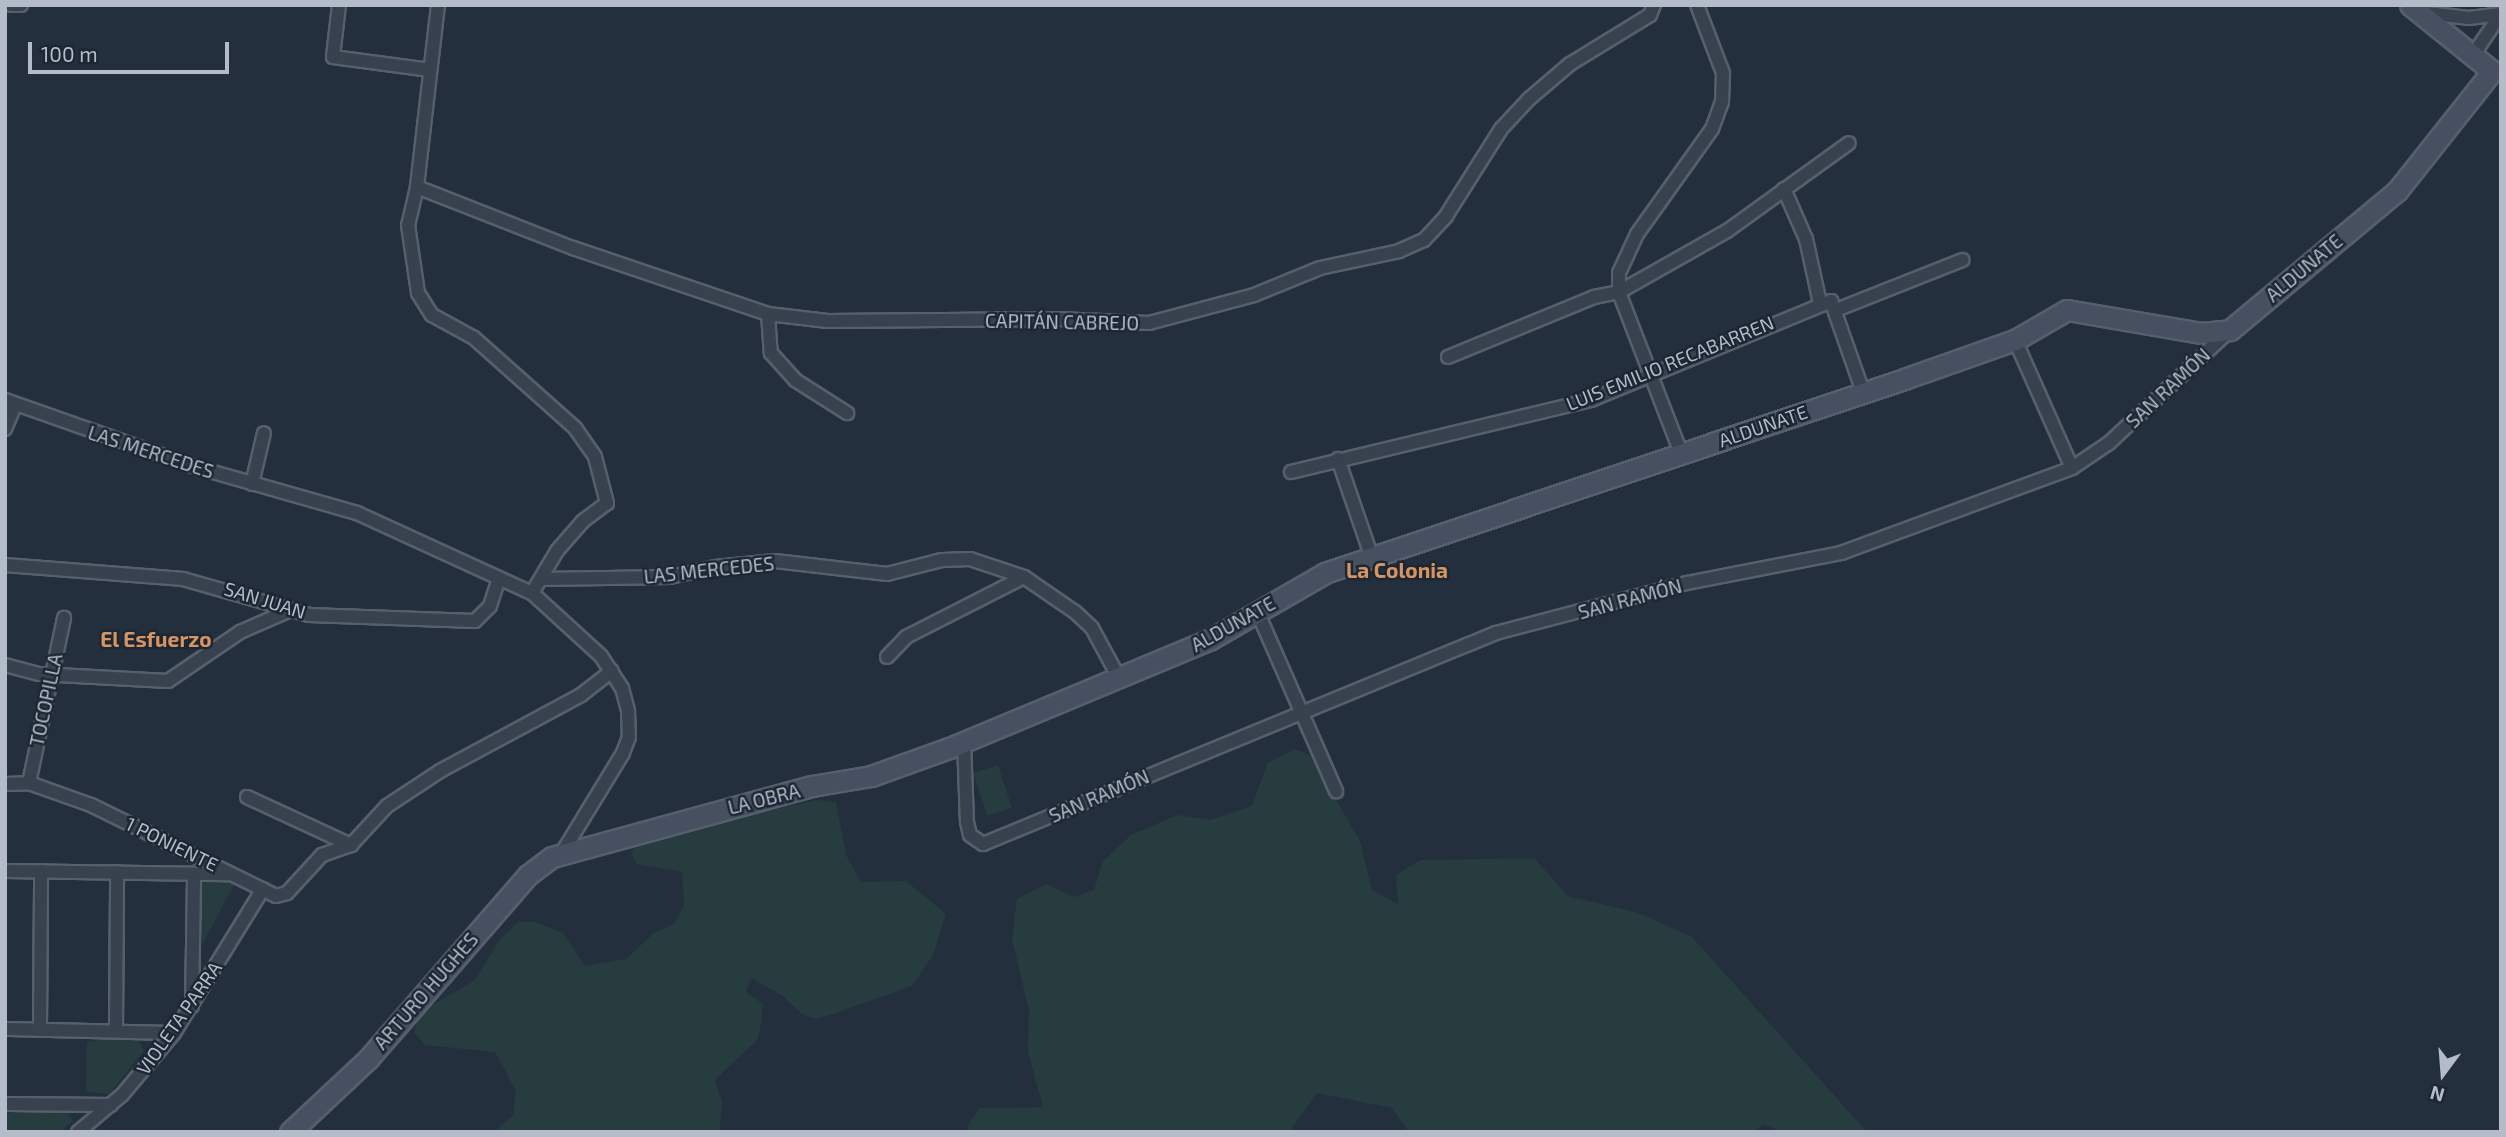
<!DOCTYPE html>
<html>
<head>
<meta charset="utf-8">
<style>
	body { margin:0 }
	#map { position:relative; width:2506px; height:1137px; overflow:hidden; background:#242f3e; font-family:"Exo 2",sans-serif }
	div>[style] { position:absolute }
	.green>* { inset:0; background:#263c3f; transform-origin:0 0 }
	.roads { filter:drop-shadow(2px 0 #565f6c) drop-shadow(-2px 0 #565f6c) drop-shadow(0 2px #565f6c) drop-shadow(0 -2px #565f6c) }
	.street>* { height:12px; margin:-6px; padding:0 6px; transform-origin:6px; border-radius:6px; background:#38414e }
	.secondary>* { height:19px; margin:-9.5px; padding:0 9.5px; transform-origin:9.5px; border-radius:9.5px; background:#465061 }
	span { translate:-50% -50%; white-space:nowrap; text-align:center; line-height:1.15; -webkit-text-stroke:5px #1d2633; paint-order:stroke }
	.street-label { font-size:19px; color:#b4bcc9 }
	.neighbourhood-label { font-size:21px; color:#d59563; font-weight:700 }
	.frame { position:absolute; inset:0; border:7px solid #b4bcc9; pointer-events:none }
	.north { position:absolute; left:2408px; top:1039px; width:70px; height:70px; -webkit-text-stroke:5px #1d2633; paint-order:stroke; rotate:196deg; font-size:19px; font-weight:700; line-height:28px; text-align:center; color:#b4bcc9 }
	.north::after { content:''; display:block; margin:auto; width:24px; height:32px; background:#b4bcc9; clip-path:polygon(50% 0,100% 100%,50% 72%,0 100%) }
	.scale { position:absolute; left:28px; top:42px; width:201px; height:32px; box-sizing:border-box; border:4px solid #b4bcc9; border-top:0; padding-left:9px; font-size:21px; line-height:24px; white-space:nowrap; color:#b4bcc9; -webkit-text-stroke:5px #1d2633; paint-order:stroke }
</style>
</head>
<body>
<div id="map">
	<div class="green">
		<div style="clip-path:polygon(1294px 749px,1310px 755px,1360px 841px,1372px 890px,1398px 904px,1396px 875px,1420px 860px,1534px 858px,1568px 896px,1639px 913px,1692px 937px,1867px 1132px,1781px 1132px,1764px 1124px,1753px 1132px,1409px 1132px,1392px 1108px,1317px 1093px,1289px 1132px,972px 1132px,967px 1127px,979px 1108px,1043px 1107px,1028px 1052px,1029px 1010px,1012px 939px,1017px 899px,1046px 884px,1074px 897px,1094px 890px,1103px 861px,1131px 835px,1177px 815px,1210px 820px,1252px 806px,1267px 764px)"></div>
		<div style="left:998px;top:765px;width:45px;height:26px;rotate:72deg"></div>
		<div style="clip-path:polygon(816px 800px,836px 802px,846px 855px,861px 882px,906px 881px,946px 914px,933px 955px,912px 986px,830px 1015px,816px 1019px,803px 1015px,783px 996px,751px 978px,746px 992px,763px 1004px,760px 1030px,757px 1040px,715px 1080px,722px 1102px,719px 1132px,494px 1132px,513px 1115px,516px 1091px,495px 1052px,425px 1045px,414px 1033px,419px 1013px,475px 980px,501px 938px,518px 922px,535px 922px,563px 933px,585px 966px,626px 959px,654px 933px,674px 924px,684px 905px,682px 872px,637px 864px,631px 853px,638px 841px)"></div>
		<div style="clip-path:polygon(200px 877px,218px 877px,234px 885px,197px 954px)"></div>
		<div style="clip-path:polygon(107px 1039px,139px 1040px,144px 1051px,109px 1094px,86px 1092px,87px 1042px)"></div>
		<div style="clip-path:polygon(5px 1113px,67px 1113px,73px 1121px,60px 1132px,5px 1132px)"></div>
	</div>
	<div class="roads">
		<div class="street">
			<div style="left:11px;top:5px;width:10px"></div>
			<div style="left:339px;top:5px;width:52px;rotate:96.6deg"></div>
			<div style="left:333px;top:57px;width:98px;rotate:7.6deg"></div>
			<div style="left:438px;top:5px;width:183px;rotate:96.6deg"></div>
			<div style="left:417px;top:187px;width:39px;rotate:103deg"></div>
			<div style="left:408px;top:225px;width:69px;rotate:81.6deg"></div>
			<div style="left:418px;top:293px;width:26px;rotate:58deg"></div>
			<div style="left:432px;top:315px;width:48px;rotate:28.7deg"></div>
			<div style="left:474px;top:338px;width:135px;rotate:41.7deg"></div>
			<div style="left:575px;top:428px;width:35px;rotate:55deg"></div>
			<div style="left:595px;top:457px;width:48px;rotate:75.4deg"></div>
			<div style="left:607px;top:503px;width:30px;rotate:143deg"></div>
			<div style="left:583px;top:521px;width:40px;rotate:131deg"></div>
			<div style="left:557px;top:551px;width:49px;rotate:120.8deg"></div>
			<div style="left:2426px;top:13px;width:43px;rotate:6.6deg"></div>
			<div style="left:2469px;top:18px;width:32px;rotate:-7deg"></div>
			<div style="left:2473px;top:55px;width:50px;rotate:-55.7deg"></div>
			<div style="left:417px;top:187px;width:168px;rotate:21.4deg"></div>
			<div style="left:573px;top:248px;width:206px;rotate:18.7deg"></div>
			<div style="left:768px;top:314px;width:60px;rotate:6.7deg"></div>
			<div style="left:828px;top:321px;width:230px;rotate:-0.5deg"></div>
			<div style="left:1058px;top:319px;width:91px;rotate:2.5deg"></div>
			<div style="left:1149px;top:323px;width:109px;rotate:-14.9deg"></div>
			<div style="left:1254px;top:295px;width:71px;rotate:-22.2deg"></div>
			<div style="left:1320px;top:268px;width:81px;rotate:-12.1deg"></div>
			<div style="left:1399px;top:251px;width:27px;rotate:-24deg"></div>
			<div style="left:1424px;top:240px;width:33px;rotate:-47deg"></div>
			<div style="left:1446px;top:216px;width:103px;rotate:-57.7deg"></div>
			<div style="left:1501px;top:129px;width:41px;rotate:-47deg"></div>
			<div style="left:1529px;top:99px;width:54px;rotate:-40.5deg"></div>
			<div style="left:1570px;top:64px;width:94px;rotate:-31.5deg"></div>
			<div style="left:1650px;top:15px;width:11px;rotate:-68deg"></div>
			<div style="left:1784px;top:189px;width:55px;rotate:66.3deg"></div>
			<div style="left:1806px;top:239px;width:66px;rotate:77.7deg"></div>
			<div style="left:1836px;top:310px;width:136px;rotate:-21.6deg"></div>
			<div style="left:768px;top:314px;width:39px;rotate:86deg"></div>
			<div style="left:771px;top:353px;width:36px;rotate:48deg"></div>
			<div style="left:795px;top:380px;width:62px;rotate:32.4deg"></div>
			<div style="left:2015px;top:340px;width:140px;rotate:66deg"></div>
			<div style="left:1448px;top:357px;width:158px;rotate:-22.3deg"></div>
			<div style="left:1594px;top:297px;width:25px;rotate:-11deg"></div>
			<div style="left:1619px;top:292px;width:124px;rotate:-29.5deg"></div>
			<div style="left:1727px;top:231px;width:150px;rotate:-35.8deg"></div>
			<div style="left:5px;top:400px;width:198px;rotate:19.4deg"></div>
			<div style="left:192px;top:466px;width:172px;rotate:15.9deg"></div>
			<div style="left:357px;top:513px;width:192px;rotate:24.6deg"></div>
			<div style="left:532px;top:593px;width:93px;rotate:42.4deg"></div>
			<div style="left:601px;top:656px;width:38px;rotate:57deg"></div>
			<div style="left:622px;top:688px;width:24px;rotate:75deg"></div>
			<div style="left:628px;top:711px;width:26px;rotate:88deg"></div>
			<div style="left:629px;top:737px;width:17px;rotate:111deg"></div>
			<div style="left:623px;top:753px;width:117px;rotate:121.4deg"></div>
			<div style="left:5px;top:429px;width:26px;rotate:-67deg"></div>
			<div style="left:1681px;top:453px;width:173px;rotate:-111.1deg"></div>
			<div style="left:1619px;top:292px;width:19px;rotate:-90deg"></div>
			<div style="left:1619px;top:273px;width:43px;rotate:-65.2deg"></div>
			<div style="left:1637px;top:234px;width:129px;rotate:-54.5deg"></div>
			<div style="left:1712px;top:129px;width:29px;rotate:-70deg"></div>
			<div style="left:1722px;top:102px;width:29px;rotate:-88deg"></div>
			<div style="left:1723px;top:73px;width:73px;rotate:-110.9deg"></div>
			<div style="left:1338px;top:459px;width:102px;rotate:71deg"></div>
			<div style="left:1291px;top:472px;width:309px;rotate:-13.5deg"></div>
			<div style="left:1591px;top:400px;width:260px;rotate:-22.4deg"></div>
			<div style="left:1831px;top:301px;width:96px;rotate:70.6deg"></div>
			<div style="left:252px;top:484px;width:52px;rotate:-76.8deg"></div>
			<div style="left:5px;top:565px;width:179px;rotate:4.5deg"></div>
			<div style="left:183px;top:579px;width:131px;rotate:15.9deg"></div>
			<div style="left:309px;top:615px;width:166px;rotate:2.1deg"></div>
			<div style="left:475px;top:621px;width:21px;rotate:-45deg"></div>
			<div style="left:490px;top:606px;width:29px;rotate:-72deg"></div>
			<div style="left:542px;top:579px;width:128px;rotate:-0.9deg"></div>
			<div style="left:670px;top:577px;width:46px;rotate:-12.5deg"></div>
			<div style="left:715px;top:567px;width:60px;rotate:-5.7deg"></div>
			<div style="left:775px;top:561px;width:113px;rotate:6.6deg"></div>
			<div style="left:887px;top:574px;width:57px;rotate:-14.3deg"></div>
			<div style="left:942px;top:560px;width:28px;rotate:-2deg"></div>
			<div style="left:970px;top:559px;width:57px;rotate:18.4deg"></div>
			<div style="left:1024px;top:577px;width:62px;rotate:34.5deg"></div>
			<div style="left:1075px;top:612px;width:23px;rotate:43deg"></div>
			<div style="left:1092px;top:628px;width:55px;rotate:61.6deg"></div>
			<div style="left:1257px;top:611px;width:197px;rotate:66.3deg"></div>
			<div style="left:887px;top:657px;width:28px;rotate:-46deg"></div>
			<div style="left:906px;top:637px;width:132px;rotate:-27deg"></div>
			<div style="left:5px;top:665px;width:35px;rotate:15deg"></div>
			<div style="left:39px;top:674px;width:129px;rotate:3.1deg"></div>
			<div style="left:168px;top:681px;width:87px;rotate:-34.2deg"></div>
			<div style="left:240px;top:632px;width:52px;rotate:-23.6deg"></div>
			<div style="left:964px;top:741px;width:81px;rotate:87.9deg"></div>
			<div style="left:967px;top:822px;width:13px;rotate:77deg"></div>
			<div style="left:970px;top:835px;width:16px;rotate:35deg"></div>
			<div style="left:983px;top:844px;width:555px;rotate:-22.36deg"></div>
			<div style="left:1496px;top:633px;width:197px;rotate:-14.7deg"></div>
			<div style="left:1687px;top:583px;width:157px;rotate:-11deg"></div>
			<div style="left:1841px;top:553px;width:246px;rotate:-20.2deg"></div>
			<div style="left:2072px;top:468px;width:45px;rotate:-34deg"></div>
			<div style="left:2109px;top:443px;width:166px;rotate:-43deg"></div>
			<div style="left:29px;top:783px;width:169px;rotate:-78deg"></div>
			<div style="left:5px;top:784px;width:24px;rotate:-2deg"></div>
			<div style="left:29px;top:783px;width:66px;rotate:19.5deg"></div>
			<div style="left:91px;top:805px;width:206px;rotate:26.2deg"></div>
			<div style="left:276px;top:896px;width:11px;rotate:-15deg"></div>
			<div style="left:287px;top:893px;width:52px;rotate:-47.4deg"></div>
			<div style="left:322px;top:855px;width:31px;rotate:-19deg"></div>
			<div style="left:351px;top:845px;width:53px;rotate:-47.3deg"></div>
			<div style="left:387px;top:806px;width:64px;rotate:-33.4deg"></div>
			<div style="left:440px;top:771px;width:160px;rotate:-28.3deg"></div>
			<div style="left:581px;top:695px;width:39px;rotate:-38deg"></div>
			<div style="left:247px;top:797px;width:115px;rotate:24.8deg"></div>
			<div style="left:5px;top:871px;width:224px;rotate:0.8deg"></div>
			<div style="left:192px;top:1006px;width:132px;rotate:-89.1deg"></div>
			<div style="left:5px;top:1029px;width:169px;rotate:1.4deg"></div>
			<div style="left:40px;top:1030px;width:159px;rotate:-89.6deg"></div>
			<div style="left:116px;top:1031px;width:159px;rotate:-89.6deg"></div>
			<div style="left:5px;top:1104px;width:106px;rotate:0.5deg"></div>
			<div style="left:78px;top:1132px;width:57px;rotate:-40.1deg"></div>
			<div style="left:122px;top:1095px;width:81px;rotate:-50deg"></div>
			<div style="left:174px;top:1033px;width:169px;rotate:-58.3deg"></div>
		</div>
		<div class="secondary">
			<div style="left:290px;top:1132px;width:107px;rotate:-43.1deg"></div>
			<div style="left:368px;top:1059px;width:244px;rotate:-49deg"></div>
			<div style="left:528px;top:875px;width:30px;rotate:-37deg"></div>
			<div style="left:552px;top:857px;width:270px;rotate:-15.3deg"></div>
			<div style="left:812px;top:786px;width:60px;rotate:-9.6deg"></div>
			<div style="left:871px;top:776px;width:83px;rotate:-19.7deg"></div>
			<div style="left:949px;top:748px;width:282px;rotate:-22.6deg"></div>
			<div style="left:1209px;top:640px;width:134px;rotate:-30deg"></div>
			<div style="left:1325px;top:573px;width:611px;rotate:-18.52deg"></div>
			<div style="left:1904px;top:379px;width:118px;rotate:-19.4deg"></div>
			<div style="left:2015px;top:340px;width:60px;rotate:-30deg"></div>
			<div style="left:2067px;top:310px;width:137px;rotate:9.7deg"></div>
			<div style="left:2202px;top:333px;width:28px;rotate:-6deg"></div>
			<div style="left:2230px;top:330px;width:217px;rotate:-39.8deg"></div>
			<div style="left:2397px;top:191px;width:153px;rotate:-51.6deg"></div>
			<div style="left:2492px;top:71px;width:105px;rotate:-141.2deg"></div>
		</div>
	</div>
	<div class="street-label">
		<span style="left:2304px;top:268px;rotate:-40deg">ALDUNATE</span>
		<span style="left:1062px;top:322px;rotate:1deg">CAPITÁN CABREJO</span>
		<span style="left:1670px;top:363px;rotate:-22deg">LUIS EMILIO RECABARREN</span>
		<span style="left:2168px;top:388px;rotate:-43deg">SAN RAMÓN</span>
		<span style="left:1763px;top:426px;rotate:-19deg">ALDUNATE</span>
		<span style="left:151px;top:452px;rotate:18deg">LAS MERCEDES</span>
		<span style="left:709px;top:570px;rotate:-6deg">LAS MERCEDES</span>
		<span style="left:1630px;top:599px;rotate:-15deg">SAN RAMÓN</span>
		<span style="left:265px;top:600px;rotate:17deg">SAN JUAN</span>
		<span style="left:1233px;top:624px;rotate:-29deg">ALDUNATE</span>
		<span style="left:46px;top:700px;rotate:-78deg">TOCOPILLA</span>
		<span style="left:1099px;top:796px;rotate:-23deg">SAN RAMÓN</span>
		<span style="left:764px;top:799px;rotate:-14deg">LA OBRA</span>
		<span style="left:172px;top:844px;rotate:26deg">1 PONIENTE</span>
		<span style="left:426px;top:991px;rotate:-49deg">ARTURO HUGHES</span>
		<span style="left:179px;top:1018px;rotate:-55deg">VIOLETA PARRA</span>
	</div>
	<div class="neighbourhood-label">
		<span style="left:1397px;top:570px">La Colonia</span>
		<span style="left:156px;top:639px">El Esfuerzo</span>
	</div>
	<div class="frame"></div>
	<div class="north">N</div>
	<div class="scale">100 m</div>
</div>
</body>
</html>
